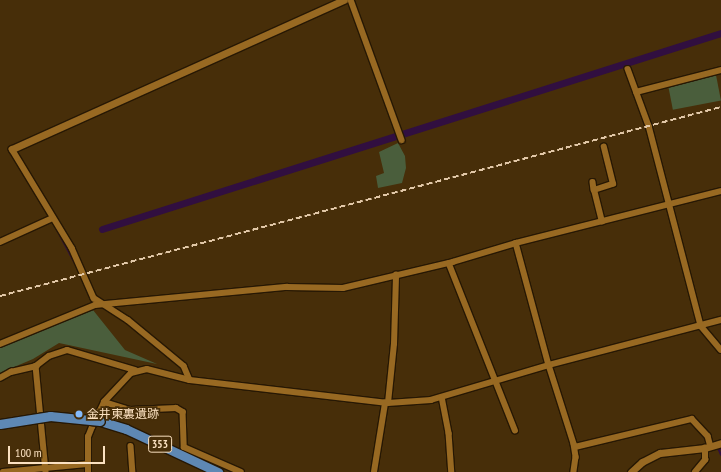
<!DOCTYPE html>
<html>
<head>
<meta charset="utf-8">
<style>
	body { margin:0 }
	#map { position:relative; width:721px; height:472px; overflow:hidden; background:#472e09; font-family:"PT Sans Narrow","Noto Sans JP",sans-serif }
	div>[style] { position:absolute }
	.green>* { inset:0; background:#4a5e3c; transform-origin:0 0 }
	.stream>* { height:2px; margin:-1px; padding:0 1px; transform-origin:1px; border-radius:1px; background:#310f40 }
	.canal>* { height:7px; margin:-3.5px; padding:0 3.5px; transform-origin:3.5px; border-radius:3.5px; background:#310f40 }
	.roads { filter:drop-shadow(1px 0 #271804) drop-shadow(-1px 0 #271804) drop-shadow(0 1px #271804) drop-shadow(0 -1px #271804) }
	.minor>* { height:5.5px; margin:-2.75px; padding:0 2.75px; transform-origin:2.75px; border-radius:2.75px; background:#986922 }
	.tertiary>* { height:7px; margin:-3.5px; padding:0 3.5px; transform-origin:3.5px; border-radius:3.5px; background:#986922 }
	.trunk>* { height:9px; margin:-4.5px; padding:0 4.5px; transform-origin:4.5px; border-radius:4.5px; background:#5e88b4 }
	.rail>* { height:2px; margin-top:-1px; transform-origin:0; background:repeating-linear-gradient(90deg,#e1c7a7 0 6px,transparent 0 9px) }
	.bridges { filter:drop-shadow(1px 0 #271804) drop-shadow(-1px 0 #271804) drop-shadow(0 1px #271804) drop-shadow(0 -1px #271804) }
	.trunk-bridge>* { height:9px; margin:-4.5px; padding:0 4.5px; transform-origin:4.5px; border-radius:4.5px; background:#5e88b4 }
	.dots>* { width:11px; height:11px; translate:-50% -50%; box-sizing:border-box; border:2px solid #472e09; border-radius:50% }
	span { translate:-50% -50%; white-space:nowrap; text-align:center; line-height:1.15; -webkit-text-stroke:3.5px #472e09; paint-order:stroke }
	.shield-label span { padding:1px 3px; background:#472e09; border:1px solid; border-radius:3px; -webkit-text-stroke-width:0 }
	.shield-label { font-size:11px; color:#fbe1c1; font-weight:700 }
	.poi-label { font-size:12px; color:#fbe1c1 }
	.left { translate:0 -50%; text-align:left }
	.scale { position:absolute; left:8px; top:446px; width:97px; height:18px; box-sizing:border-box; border:2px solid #fbe1c1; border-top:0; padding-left:5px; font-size:12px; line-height:14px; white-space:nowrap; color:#fbe1c1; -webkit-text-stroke:3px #472e09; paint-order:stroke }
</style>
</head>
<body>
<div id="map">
	<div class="green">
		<div style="left:716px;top:75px;width:26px;height:49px;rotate:79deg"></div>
		<div style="clip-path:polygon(398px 143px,405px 156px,406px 168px,402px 183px,378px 188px,376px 176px,384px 173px,379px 152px)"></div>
		<div style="clip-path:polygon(93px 310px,125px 350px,157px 364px,59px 343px,33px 359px,0 373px,0 347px)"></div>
	</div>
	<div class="stream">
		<div style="left:56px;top:228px;width:49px;rotate:61.9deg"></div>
		<div style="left:721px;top:448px;width:3px;rotate:135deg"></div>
		<div style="left:719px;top:450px;width:5px;rotate:68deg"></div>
	</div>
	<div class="canal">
		<div style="left:102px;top:229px;width:649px;rotate:-17.57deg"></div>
	</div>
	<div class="roads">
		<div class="minor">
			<div style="left:351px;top:0;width:149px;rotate:70deg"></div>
			<div style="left:628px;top:69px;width:61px;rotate:69.8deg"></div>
			<div style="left:649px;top:126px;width:207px;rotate:75.4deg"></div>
			<div style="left:701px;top:326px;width:31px;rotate:50deg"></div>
			<div style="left:636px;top:92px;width:88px;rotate:-14.5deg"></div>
			<div style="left:12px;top:149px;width:116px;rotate:58.8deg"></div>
			<div style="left:72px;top:248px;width:55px;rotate:66.3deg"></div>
			<div style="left:94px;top:298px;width:40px;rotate:32.9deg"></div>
			<div style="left:128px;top:320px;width:72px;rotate:39.4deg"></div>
			<div style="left:184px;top:366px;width:15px;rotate:67deg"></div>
			<div style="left:190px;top:380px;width:199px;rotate:6.6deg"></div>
			<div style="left:388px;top:403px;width:43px;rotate:-4deg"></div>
			<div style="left:431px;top:400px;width:123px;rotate:-16.5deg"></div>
			<div style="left:549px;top:365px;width:178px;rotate:-14.7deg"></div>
			<div style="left:593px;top:182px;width:8px;rotate:83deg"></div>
			<div style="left:602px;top:222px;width:33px;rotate:-104deg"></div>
			<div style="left:594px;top:190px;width:20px;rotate:-18deg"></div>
			<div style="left:613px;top:184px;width:38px;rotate:-104deg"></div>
			<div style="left:0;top:242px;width:58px;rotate:-24.4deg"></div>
			<div style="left:516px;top:243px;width:126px;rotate:74.9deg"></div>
			<div style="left:549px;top:365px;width:83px;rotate:72.4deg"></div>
			<div style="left:574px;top:444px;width:13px;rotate:81deg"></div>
			<div style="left:576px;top:457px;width:15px;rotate:98deg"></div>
			<div style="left:449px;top:263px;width:180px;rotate:68.4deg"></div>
			<div style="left:0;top:344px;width:103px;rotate:-22.3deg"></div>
			<div style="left:95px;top:305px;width:193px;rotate:-5.4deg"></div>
			<div style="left:287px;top:287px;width:56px;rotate:1deg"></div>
			<div style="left:343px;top:288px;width:113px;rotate:-13.3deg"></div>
			<div style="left:453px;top:262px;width:66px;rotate:-16.8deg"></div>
			<div style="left:516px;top:243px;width:211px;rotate:-14.2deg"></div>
			<div style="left:36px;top:366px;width:106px;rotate:84.6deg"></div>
			<div style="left:0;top:378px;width:13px;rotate:-29deg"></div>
			<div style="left:11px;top:372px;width:26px;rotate:-13deg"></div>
			<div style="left:36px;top:366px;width:16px;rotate:-38deg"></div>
			<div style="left:49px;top:356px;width:19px;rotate:-18deg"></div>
			<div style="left:67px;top:350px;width:71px;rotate:16.4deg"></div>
			<div style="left:442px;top:397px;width:37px;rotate:79deg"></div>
			<div style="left:449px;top:433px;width:39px;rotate:86deg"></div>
			<div style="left:104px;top:402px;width:28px;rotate:17deg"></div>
			<div style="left:131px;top:410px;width:45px;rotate:-2.5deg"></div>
			<div style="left:176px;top:408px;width:8px;rotate:30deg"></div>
			<div style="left:183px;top:412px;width:35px;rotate:88deg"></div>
			<div style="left:184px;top:447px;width:62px;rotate:23.7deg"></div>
			<div style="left:388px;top:403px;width:59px;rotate:-84.2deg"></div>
			<div style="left:394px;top:344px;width:69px;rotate:-88.3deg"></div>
			<div style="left:131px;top:446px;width:26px;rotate:86deg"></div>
			<div style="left:575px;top:447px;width:120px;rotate:-13.5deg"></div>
			<div style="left:692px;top:419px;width:23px;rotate:47deg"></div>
			<div style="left:708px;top:436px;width:11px;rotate:75deg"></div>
			<div style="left:3px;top:472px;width:84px;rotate:-5.4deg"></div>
			<div style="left:88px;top:472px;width:35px;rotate:-90deg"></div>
			<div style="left:88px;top:437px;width:11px;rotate:-68deg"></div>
			<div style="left:92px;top:427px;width:28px;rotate:-64deg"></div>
			<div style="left:104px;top:402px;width:40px;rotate:-47deg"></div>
			<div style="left:131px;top:373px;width:16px;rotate:-14deg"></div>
			<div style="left:147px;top:369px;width:44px;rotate:14.3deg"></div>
			<div style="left:374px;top:472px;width:70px;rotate:-80.9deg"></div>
			<div style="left:695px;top:472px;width:16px;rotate:-50deg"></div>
			<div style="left:705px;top:460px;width:12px;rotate:-90deg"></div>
		</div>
		<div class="tertiary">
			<div style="left:12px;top:149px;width:364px;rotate:-24.2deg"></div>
			<div style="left:631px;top:472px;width:15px;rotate:-42deg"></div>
			<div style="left:642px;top:462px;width:20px;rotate:-27deg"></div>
			<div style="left:660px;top:453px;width:45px;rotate:-6.3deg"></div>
			<div style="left:705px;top:448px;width:17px;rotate:-17deg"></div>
		</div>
		<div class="trunk">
			<div style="left:100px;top:421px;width:27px;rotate:17deg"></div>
			<div style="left:126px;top:429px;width:102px;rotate:25.1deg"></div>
		</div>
	</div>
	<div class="rail">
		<div style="left:0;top:296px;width:745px;rotate:-14.69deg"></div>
	</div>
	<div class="bridges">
		<div class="trunk-bridge">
			<div style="left:0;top:424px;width:51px;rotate:-9.1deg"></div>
			<div style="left:50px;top:416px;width:50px;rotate:5.7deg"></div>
		</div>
	</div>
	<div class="dots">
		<div style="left:79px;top:414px;background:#85bbfb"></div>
	</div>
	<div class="shield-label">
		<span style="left:160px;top:444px">353</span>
	</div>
	<div class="poi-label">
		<span class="left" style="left:87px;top:414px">金井東裏遺跡</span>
	</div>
	<div class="scale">100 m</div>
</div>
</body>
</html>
